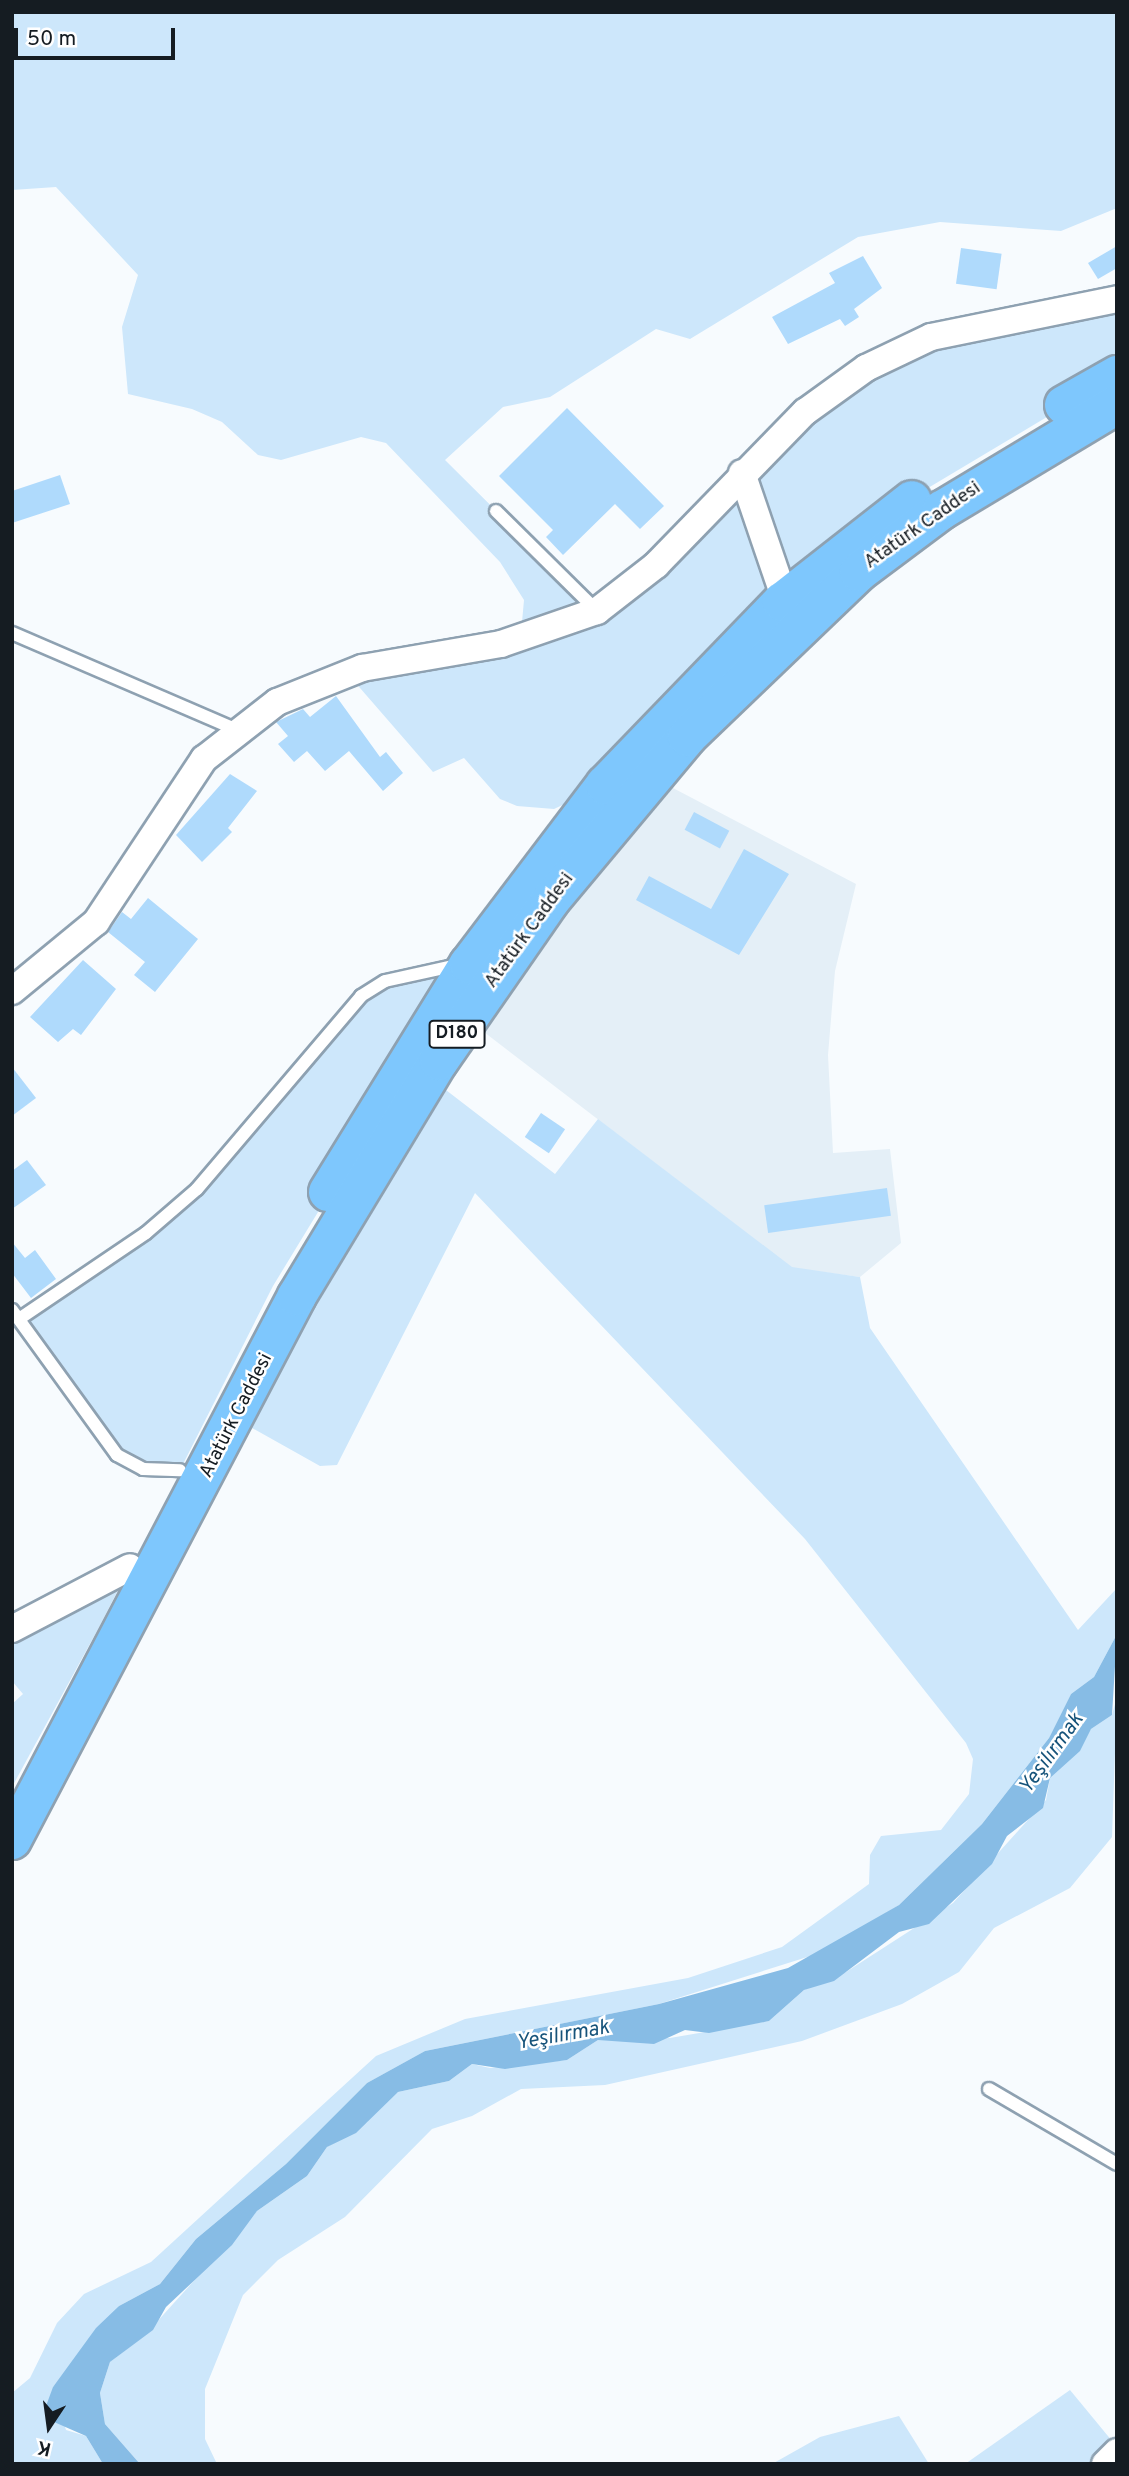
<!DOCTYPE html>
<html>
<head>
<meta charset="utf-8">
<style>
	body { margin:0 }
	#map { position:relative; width:1129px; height:2476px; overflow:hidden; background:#f7fbfe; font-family:Overpass,sans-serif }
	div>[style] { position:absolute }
	.built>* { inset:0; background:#e4eff7 }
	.green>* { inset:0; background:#cde7fb }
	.water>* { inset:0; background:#87bce5 }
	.building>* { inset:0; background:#afdafc; transform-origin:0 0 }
	.roads { filter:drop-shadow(2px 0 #8ea1b1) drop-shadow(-2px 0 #8ea1b1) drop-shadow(0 2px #8ea1b1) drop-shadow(0 -2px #8ea1b1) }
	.lane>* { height:12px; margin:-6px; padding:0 6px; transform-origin:6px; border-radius:6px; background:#fff }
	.street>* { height:26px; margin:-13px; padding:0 13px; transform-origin:13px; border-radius:13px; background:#fff }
	.highway>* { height:38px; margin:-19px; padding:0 19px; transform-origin:19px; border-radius:19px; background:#7ec7fd }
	span { translate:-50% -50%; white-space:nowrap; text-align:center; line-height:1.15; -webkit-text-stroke:5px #fff; paint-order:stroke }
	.shield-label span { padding:2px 5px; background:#fff; border:2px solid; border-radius:5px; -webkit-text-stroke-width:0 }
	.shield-label { font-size:18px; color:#151c22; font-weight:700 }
	.street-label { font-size:19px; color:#151c22 }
	.water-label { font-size:21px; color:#16537a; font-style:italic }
	.frame { position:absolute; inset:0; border:14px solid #151c22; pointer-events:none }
	.north { position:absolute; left:14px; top:2392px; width:70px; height:70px; -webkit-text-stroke:5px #fff; paint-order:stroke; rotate:193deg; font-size:19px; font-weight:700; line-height:28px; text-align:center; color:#151c22 }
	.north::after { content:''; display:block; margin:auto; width:24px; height:32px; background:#151c22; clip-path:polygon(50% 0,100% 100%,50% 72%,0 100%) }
	.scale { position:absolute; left:14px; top:28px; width:161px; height:32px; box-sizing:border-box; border:4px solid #151c22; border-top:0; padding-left:9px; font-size:21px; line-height:24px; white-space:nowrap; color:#151c22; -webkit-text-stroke:5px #fff; paint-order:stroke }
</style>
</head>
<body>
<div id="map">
	<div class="built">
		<div style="clip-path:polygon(652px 777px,856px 884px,835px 971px,828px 1055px,833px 1153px,890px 1149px,901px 1243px,860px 1277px,792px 1268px,467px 1019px)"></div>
	</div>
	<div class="green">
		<div style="clip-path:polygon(12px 12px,1117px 12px,1117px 208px,1061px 231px,940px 222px,858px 237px,690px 339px,656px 329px,550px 397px,503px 407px,445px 460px,597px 611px,866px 368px,1117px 299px,1117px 375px,928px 488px,842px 550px,605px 785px,554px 809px,517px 806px,500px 799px,464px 758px,433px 772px,347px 673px,501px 644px,522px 622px,524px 600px,500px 562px,386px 443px,361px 437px,281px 460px,258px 455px,222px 422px,192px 409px,128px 394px,122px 327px,138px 275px,56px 187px,12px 190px)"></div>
		<div style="clip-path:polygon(469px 964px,273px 1286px,180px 1470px,129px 1465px,19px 1319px,197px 1189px,335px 1023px,385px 981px)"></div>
		<div style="clip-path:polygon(429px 1077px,555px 1174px,598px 1119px,792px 1267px,860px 1277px,870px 1328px,1078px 1630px,1117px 1588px,1117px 1634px,1094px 1677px,1071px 1694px,1049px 1738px,982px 1824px,899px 1905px,820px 1953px,659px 2004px,425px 2051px,367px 2083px,286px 2164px,196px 2239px,160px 2284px,119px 2306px,53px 2387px,66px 2430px,86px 2436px,103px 2464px,12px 2464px,12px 2393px,30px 2378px,57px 2323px,84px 2294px,151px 2262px,376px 2056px,465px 2019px,688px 1978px,782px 1947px,869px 1884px,870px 1855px,881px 1836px,941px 1830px,969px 1794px,973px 1759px,966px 1743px,805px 1539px,475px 1193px,337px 1465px,320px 1466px,236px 1419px)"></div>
		<div style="clip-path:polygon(130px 1567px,98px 1629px,12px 1787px,12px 1704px,23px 1694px,12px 1681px,12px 1629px)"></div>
		<div style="clip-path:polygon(1117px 1697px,1112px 1837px,1070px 1888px,994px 1928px,959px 1972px,902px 2004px,802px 2041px,605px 2085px,521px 2089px,472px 2116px,432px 2129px,345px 2217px,278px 2260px,243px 2295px,205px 2389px,205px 2439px,217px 2464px,140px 2464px,105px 2424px,100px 2393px,110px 2362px,145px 2335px,257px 2211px,307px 2176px,327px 2147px,367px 2122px,379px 2104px,398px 2092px,449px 2081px,472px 2064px,490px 2068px,567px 2060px,598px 2040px,670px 2038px,769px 2021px,804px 1990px,846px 1972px,953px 1903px,1046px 1800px,1050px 1778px,1091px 1729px,1112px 1715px)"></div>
		<div style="clip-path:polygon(1070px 2390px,1117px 2447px,1105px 2464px,965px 2464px)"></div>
		<div style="clip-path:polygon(899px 2416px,929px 2464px,772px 2464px,820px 2437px)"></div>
	</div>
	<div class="water">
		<div style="clip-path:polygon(1117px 1634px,1112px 1715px,1091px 1729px,1080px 1751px,1050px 1778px,1043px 1808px,1007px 1836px,992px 1864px,929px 1924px,899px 1932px,834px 1981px,804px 1990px,769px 2021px,709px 2033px,685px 2030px,654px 2044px,598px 2040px,567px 2060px,505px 2069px,472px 2064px,449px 2081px,398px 2092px,356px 2133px,327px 2147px,307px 2176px,257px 2211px,232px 2245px,166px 2307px,153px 2330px,110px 2362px,100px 2393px,105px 2424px,140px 2464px,103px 2464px,86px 2436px,54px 2422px,46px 2406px,53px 2387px,96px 2328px,119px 2306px,160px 2284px,196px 2239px,286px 2164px,367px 2083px,425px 2051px,659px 2004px,788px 1968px,899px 1905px,982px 1824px,1049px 1738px,1071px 1694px,1094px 1677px)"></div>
	</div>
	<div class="building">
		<div style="clip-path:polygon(1117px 246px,1117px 268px,1098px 279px,1088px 263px)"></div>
		<div style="left:961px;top:248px;width:41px;height:36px;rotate:8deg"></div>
		<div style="clip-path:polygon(863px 256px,882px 288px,854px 309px,859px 317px,845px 326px,840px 319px,788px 344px,772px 317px,835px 283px,829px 273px)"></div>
		<div style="clip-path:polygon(567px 408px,664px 506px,640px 529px,615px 504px,563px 555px,546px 537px,553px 530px,499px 476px)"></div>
		<div style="clip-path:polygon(60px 475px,70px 504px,12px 523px,12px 491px)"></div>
		<div style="clip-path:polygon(336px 696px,380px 757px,386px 752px,403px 773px,383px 791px,349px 751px,325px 771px,307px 751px,294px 762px,278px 744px,288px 736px,276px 722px,303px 709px,310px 717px)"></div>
		<div style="clip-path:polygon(230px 774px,257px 791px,228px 828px,232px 832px,202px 862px,176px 835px)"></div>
		<div style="left:694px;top:812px;width:40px;height:20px;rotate:28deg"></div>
		<div style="clip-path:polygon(744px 849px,789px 874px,739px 955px,636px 900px,649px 876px,711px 909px)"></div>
		<div style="clip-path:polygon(148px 898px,198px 939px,155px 992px,134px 975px,145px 962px,108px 932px,122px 912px,131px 919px)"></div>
		<div style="clip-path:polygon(83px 960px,116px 989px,81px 1035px,73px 1029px,58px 1042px,30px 1017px)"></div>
		<div style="clip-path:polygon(12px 1067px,36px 1098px,12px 1116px)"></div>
		<div style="left:541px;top:1113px;width:29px;height:29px;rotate:34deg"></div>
		<div style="clip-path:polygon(27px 1160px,46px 1185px,12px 1209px,12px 1171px)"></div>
		<div style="left:887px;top:1188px;width:28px;height:124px;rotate:82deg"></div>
		<div style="clip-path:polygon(12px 1242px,25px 1258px,35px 1250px,56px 1279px,31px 1298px,12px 1273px)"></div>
	</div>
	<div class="roads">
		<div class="lane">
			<div style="left:496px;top:511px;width:142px;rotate:44.7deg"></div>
			<div style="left:12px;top:633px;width:243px;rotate:23.3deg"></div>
			<div style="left:12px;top:1310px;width:179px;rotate:54.1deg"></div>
			<div style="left:117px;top:1455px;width:30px;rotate:28deg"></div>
			<div style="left:143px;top:1469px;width:37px;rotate:2deg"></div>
			<div style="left:19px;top:1319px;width:153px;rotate:-34.1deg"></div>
			<div style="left:146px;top:1233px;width:67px;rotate:-40.8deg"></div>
			<div style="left:197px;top:1189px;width:253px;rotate:-49.6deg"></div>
			<div style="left:361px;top:996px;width:28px;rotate:-32deg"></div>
			<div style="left:385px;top:981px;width:75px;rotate:-12.4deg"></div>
			<div style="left:989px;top:2089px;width:148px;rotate:30.4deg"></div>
		</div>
		<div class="street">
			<div style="left:742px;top:473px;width:133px;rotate:71.2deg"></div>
			<div style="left:12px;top:991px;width:109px;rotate:-39.4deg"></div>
			<div style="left:96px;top:922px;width:196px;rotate:-56.5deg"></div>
			<div style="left:204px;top:759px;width:93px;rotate:-38deg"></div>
			<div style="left:277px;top:702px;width:92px;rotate:-21.8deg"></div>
			<div style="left:362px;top:668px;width:141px;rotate:-9.8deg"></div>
			<div style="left:501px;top:644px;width:102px;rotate:-19deg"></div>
			<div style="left:597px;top:611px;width:75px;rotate:-37.9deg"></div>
			<div style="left:656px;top:565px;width:214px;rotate:-45.8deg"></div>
			<div style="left:805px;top:412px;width:75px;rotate:-35.8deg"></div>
			<div style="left:866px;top:368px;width:72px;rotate:-25.5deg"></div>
			<div style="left:931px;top:337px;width:190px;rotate:-11.5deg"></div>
			<div style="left:12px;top:1629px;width:133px;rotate:-27.7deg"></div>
			<div style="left:1105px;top:2464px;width:17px;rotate:-45deg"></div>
		</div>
		<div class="highway">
			<div style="left:1064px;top:405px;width:61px;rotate:-29.5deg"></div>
			<div style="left:328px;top:1192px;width:268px;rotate:-58.3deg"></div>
			<div style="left:469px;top:964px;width:225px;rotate:-52.8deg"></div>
			<div style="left:605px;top:785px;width:255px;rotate:-46deg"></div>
			<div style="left:782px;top:602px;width:165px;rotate:-38.1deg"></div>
			<div style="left:12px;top:1840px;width:614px;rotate:-62.35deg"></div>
			<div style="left:297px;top:1296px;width:275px;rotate:-58.9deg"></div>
			<div style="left:439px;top:1061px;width:195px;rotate:-55.2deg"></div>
			<div style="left:550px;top:901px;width:214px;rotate:-50.1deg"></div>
			<div style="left:687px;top:737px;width:238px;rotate:-43.8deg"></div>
			<div style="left:859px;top:572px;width:104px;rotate:-36.8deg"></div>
			<div style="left:942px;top:510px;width:204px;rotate:-31deg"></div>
		</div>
	</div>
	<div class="shield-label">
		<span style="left:457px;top:1034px">D180</span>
	</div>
	<div class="street-label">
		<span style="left:923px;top:526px;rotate:-35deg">Atatürk Caddesi</span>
		<span style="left:530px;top:931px;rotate:-54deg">Atatürk Caddesi</span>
		<span style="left:237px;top:1416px;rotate:-63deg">Atatürk Caddesi</span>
	</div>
	<div class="water-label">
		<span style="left:1052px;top:1754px;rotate:-54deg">Yeşilırmak</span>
		<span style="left:563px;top:2036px;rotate:-10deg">Yeşilırmak</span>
	</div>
	<div class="frame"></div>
	<div class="north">K</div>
	<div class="scale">50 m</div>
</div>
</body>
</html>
